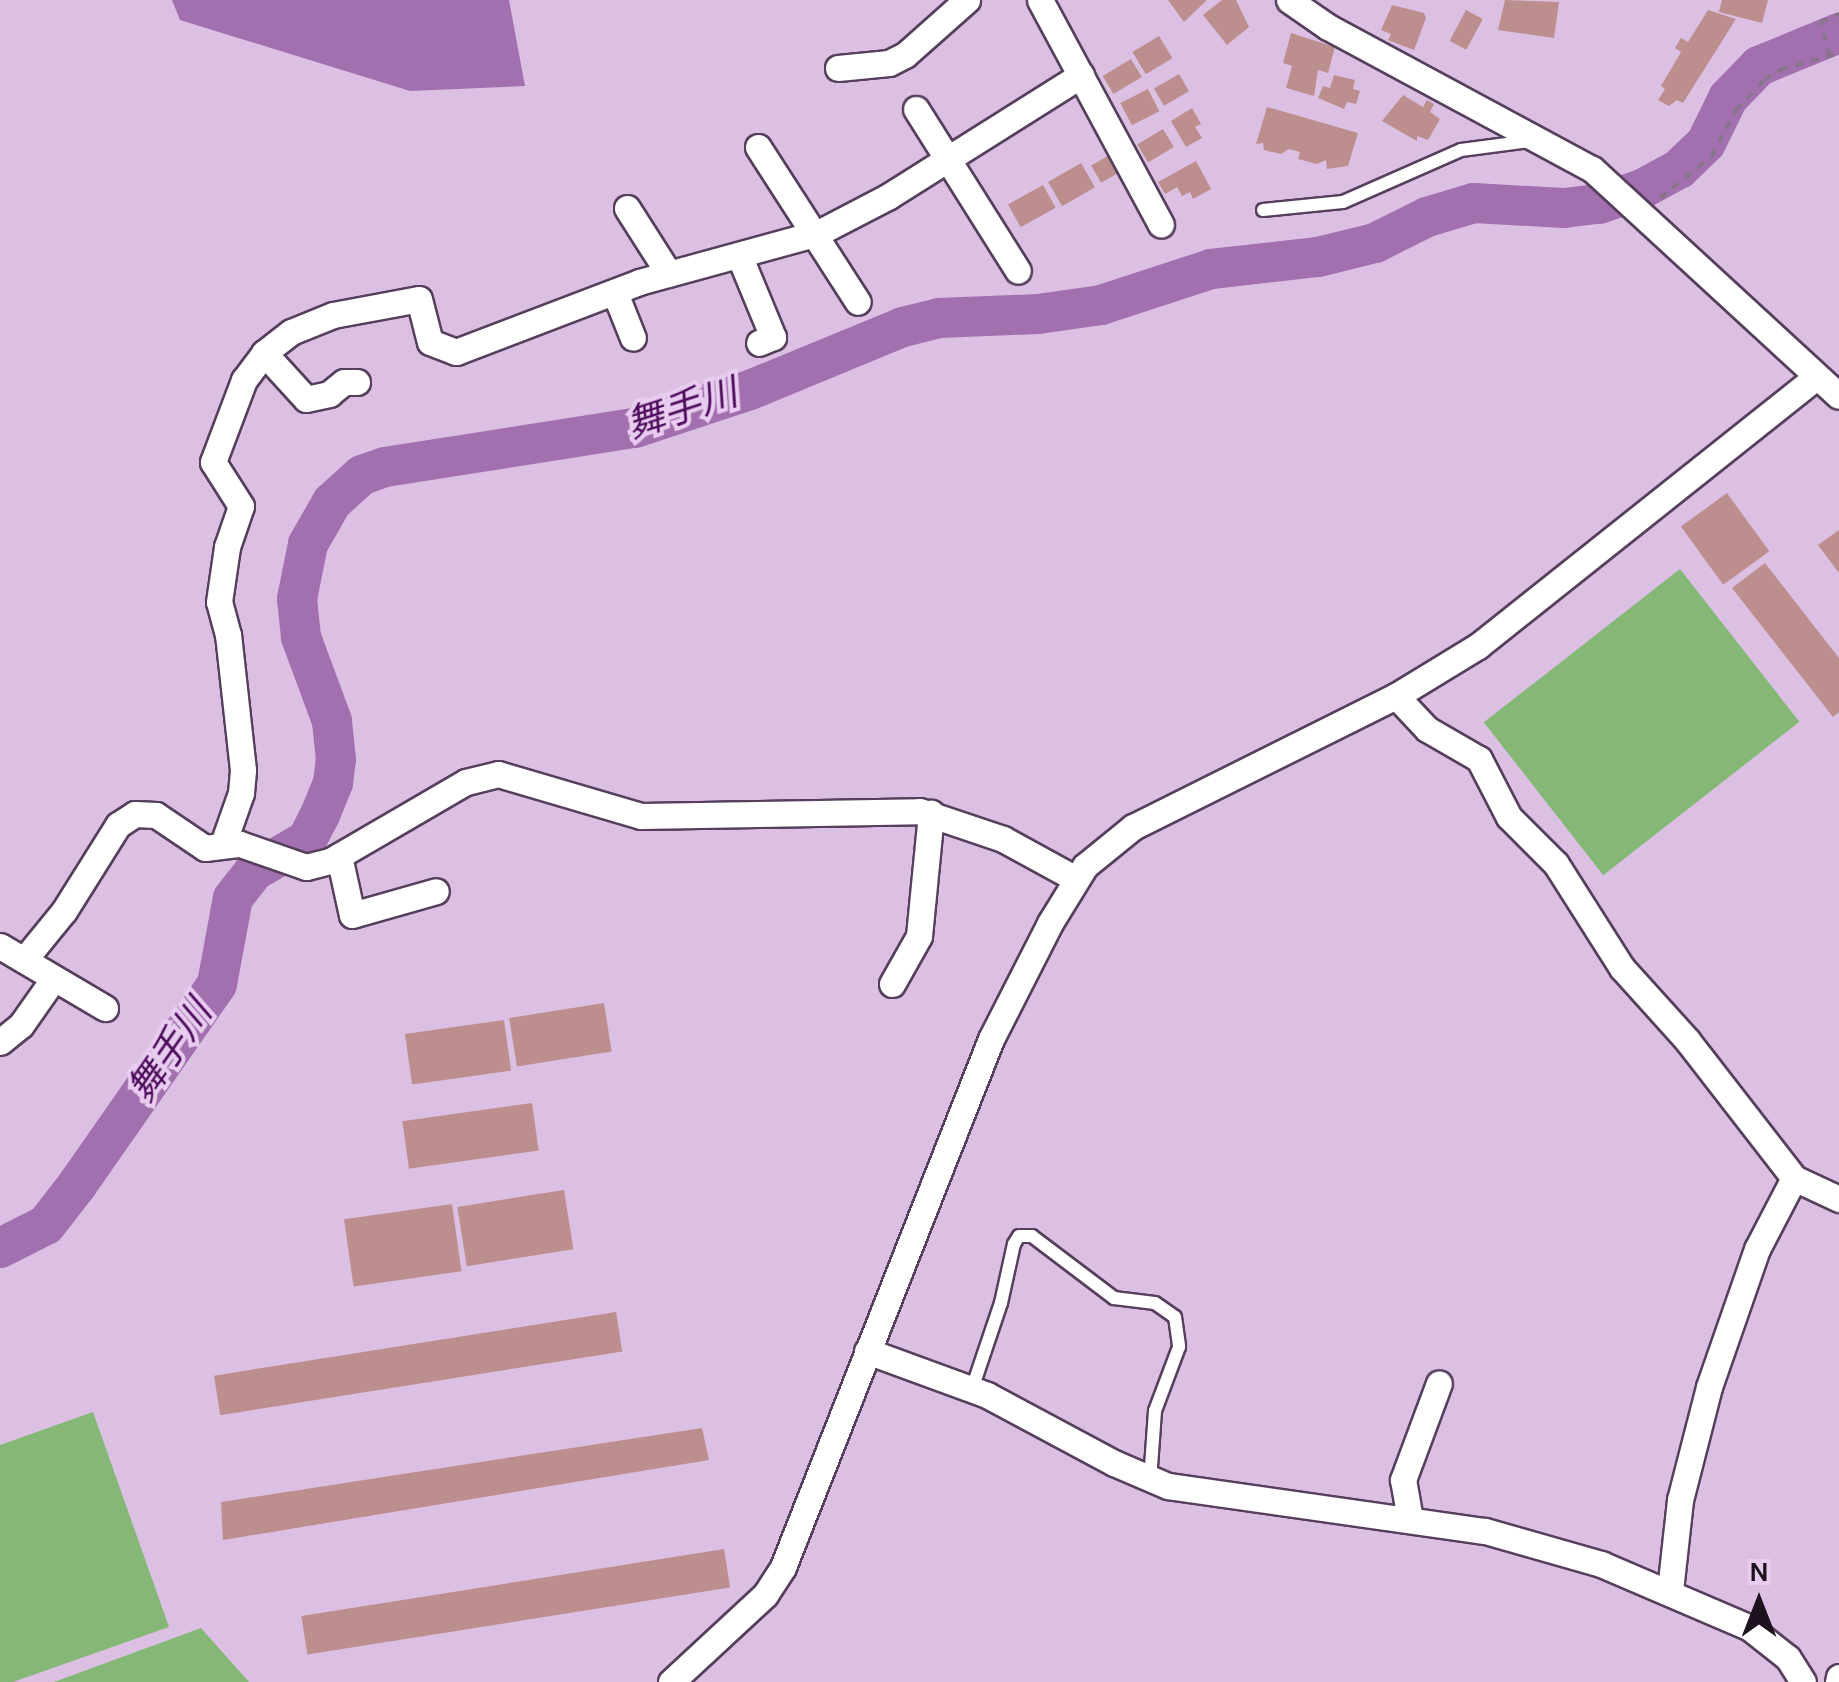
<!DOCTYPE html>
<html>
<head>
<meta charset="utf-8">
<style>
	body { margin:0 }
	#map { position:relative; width:1839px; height:1682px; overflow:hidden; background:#dcc0e3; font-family:Karla,"Noto Sans JP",sans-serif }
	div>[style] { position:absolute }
	.green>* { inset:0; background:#85b877; transform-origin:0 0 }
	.water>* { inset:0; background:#a270ae }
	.river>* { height:40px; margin:-20px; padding:0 20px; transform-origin:20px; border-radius:20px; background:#a270ae }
	.building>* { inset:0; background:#bd8e8e; transform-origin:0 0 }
	.path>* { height:4px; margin-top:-2px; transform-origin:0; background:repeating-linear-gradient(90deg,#88748d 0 8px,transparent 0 16px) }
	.roads { filter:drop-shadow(2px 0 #563f5c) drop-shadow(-2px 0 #563f5c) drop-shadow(0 2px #563f5c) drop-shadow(0 -2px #563f5c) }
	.lane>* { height:12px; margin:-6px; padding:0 6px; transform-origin:6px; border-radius:6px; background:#fff }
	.street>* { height:25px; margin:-12.5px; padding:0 12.5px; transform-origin:12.5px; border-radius:12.5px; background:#fff }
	span { translate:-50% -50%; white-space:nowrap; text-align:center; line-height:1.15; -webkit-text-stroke:8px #e9cdf0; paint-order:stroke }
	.water-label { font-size:38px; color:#4e0c5c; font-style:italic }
	.north { position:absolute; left:1709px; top:1552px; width:100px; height:100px; -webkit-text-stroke:8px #e9cdf0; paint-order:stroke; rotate:0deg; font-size:28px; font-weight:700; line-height:40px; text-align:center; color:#1c121e }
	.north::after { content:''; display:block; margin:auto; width:35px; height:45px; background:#1c121e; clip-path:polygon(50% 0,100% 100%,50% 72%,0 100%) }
</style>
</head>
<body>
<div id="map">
	<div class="green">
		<div style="left:1680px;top:569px;width:194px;height:249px;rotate:52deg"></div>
		<div style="clip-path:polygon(93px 1412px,169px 1627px,13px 1682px,0 1682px,0 1445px)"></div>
		<div style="clip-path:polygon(201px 1628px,249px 1682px,54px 1682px)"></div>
	</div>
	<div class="water">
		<div style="clip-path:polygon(172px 0,509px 0,525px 86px,410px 91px,180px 20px)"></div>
	</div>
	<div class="river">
		<div style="left:0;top:1248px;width:51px;rotate:-26.6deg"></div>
		<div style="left:46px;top:1225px;width:51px;rotate:-52.2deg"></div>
		<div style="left:77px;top:1185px;width:245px;rotate:-55.1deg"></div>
		<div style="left:217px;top:984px;width:87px;rotate:-79.5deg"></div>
		<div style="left:233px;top:898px;width:34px;rotate:-52deg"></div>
		<div style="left:254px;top:871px;width:61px;rotate:-30.3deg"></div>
		<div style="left:307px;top:840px;width:28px;rotate:-63deg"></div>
		<div style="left:320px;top:815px;width:35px;rotate:-68deg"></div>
		<div style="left:333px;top:783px;width:23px;rotate:-83deg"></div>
		<div style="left:336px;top:760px;width:39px;rotate:-96deg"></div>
		<div style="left:332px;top:721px;width:90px;rotate:-110.3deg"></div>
		<div style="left:301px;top:637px;width:38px;rotate:-96deg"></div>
		<div style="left:297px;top:599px;width:56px;rotate:-78.7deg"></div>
		<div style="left:308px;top:544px;width:48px;rotate:-60.3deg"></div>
		<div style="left:332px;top:502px;width:40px;rotate:-42deg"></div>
		<div style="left:362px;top:475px;width:24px;rotate:-19deg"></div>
		<div style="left:385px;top:467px;width:253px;rotate:-8.9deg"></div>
		<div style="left:635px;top:428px;width:121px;rotate:-18.3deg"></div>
		<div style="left:750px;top:390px;width:165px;rotate:-22.4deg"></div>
		<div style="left:903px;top:327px;width:37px;rotate:-14deg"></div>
		<div style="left:939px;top:318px;width:99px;rotate:-2.3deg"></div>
		<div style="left:1038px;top:314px;width:64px;rotate:-8.1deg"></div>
		<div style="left:1101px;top:305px;width:116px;rotate:-18.1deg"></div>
		<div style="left:1211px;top:269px;width:108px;rotate:-6.4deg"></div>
		<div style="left:1318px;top:257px;width:59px;rotate:-13.8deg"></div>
		<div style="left:1375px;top:243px;width:58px;rotate:-26.6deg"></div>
		<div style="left:1427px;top:217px;width:49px;rotate:-16.6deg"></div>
		<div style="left:1474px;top:203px;width:90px;rotate:3.2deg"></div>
		<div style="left:1564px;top:208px;width:35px;rotate:-7deg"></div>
		<div style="left:1599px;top:204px;width:46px;rotate:-19.2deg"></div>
		<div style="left:1642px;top:189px;width:42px;rotate:-28.4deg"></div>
		<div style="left:1679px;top:169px;width:37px;rotate:-44deg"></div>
		<div style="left:1706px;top:143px;width:50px;rotate:-63.9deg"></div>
		<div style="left:1728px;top:98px;width:45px;rotate:-45.9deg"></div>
		<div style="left:1759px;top:66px;width:87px;rotate:-22.4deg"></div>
	</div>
	<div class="building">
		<div style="clip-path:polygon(1168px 0,1207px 0,1184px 22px)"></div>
		<div style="clip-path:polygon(1222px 0,1236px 0,1249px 27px,1227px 45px,1203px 15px)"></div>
		<div style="clip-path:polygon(1505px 0,1559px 2px,1554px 38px,1498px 30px)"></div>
		<div style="clip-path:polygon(1722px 0,1768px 0,1762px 23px,1719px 12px)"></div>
		<div style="clip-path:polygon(1392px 5px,1424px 13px,1426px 18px,1414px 50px,1388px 40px,1391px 34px,1381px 30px)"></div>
		<div style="left:1466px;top:10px;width:19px;height:35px;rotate:28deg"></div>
		<div style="clip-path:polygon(1708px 10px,1736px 19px,1683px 103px,1677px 100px,1669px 106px,1658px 100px,1665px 89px,1661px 86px,1681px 52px,1675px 48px,1681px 38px,1688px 42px)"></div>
		<div style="clip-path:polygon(1291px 33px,1335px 47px,1328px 73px,1318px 70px,1314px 96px,1286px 88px,1292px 66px,1283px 63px)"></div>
		<div style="left:1159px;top:36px;width:26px;height:31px;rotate:59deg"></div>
		<div style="left:1131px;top:59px;width:21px;height:33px;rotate:59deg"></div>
		<div style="left:1179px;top:74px;width:20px;height:29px;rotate:60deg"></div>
		<div style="clip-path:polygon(1334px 75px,1355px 80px,1353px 89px,1360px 91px,1356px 104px,1347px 102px,1344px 109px,1318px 98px,1323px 86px,1330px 88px)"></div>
		<div style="left:1148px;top:89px;width:25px;height:31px;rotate:63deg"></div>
		<div style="clip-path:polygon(1403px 95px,1423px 107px,1427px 100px,1434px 104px,1430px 112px,1440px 119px,1428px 140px,1417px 136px,1417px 141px,1382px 121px)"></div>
		<div style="clip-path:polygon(1267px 107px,1358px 133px,1348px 166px,1327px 169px,1326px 160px,1317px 164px,1298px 159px,1300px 152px,1289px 149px,1281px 154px,1264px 150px,1263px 143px,1256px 144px)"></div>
		<div style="clip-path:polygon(1192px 108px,1201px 124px,1195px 127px,1202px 138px,1186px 147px,1171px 121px)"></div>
		<div style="left:1163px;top:129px;width:21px;height:30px;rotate:59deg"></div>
		<div style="left:1111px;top:154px;width:20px;height:23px;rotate:60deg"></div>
		<div style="clip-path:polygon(1196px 161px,1211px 189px,1193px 199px,1190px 192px,1182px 196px,1177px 187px,1165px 194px,1158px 182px)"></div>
		<div style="left:1081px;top:163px;width:28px;height:38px;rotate:60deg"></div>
		<div style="left:1043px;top:185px;width:26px;height:40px;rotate:61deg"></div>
		<div style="left:1727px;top:493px;width:72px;height:57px;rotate:54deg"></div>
		<div style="clip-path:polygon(1839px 530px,1839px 573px,1818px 545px)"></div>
		<div style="clip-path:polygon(1765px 563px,1839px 658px,1839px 712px,1833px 717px,1732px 588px)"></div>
		<div style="left:604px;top:1003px;width:49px;height:96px;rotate:81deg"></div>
		<div style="left:504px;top:1020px;width:51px;height:100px;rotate:82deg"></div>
		<div style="left:532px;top:1103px;width:48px;height:131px;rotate:82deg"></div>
		<div style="left:564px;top:1190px;width:60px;height:108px;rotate:81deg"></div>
		<div style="left:452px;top:1204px;width:68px;height:109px;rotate:82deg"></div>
		<div style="left:616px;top:1312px;width:40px;height:407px;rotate:81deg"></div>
		<div style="clip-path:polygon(702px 1428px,709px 1460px,223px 1540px,221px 1502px)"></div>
		<div style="left:724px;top:1549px;width:39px;height:428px;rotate:81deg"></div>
	</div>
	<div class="path">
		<div style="left:1830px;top:56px;width:35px;rotate:-106deg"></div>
		<div style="left:1820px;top:22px;width:21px;rotate:-23deg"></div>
		<div style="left:1660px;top:198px;width:65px;rotate:-38.8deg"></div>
		<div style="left:1711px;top:157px;width:53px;rotate:-62deg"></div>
		<div style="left:1736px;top:110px;width:41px;rotate:-47deg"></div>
		<div style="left:1764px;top:80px;width:19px;rotate:-32deg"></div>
		<div style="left:1780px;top:70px;width:61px;rotate:-16.1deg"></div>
	</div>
	<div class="roads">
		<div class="lane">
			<div style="left:1263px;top:210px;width:80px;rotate:-5.7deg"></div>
			<div style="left:1343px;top:202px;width:129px;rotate:-23.8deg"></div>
			<div style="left:1461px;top:150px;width:69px;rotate:-7.5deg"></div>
			<div style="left:972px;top:1389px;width:91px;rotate:-71.4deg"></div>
			<div style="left:1001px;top:1303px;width:60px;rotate:-77.6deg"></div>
			<div style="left:1014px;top:1244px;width:9px;rotate:-58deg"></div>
			<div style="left:1019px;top:1236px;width:13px"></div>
			<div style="left:1032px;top:1236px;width:103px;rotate:37.1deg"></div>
			<div style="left:1114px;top:1298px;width:41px;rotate:7deg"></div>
			<div style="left:1155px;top:1303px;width:24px;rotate:35deg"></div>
			<div style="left:1175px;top:1317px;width:30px;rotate:82deg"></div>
			<div style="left:1179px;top:1347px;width:68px;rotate:110.6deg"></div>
			<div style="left:1155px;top:1411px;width:69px;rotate:94.1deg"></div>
		</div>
		<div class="street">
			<div style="left:1040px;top:0;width:255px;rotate:61.7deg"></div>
			<div style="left:1289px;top:0;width:47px;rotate:34.7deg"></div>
			<div style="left:1328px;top:27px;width:300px;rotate:28.3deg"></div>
			<div style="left:1592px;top:169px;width:335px;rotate:42.6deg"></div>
			<div style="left:838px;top:68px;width:51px;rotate:-5.6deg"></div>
			<div style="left:889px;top:63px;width:18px;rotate:-27deg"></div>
			<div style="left:905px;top:55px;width:83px;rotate:-41.6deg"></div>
			<div style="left:916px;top:109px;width:191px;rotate:57.8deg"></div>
			<div style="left:758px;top:147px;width:184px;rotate:57.2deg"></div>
			<div style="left:627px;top:208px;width:78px;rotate:57.5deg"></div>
			<div style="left:739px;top:255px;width:89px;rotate:67.5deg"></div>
			<div style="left:773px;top:337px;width:15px;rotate:157deg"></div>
			<div style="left:615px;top:293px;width:48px;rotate:68.2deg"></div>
			<div style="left:264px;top:353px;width:62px;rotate:47.6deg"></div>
			<div style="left:306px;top:399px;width:24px;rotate:-12deg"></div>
			<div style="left:329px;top:394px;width:19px;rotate:-39deg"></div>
			<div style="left:344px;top:382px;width:13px"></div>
			<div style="left:1396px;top:696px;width:45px;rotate:46.8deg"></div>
			<div style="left:1427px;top:729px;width:60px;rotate:30deg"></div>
			<div style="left:1479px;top:759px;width:65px;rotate:62.7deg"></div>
			<div style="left:1509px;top:817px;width:66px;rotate:45deg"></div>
			<div style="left:1556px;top:864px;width:123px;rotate:57.6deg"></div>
			<div style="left:1622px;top:968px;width:97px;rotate:47.9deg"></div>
			<div style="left:1687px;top:1040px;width:175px;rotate:52.2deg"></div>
			<div style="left:1794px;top:1178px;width:80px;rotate:117.5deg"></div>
			<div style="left:1757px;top:1249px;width:146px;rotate:109.2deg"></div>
			<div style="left:1709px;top:1387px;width:117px;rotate:104.4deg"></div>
			<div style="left:1680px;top:1500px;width:92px;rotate:96.3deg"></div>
			<div style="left:223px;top:844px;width:54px;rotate:-70.6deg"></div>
			<div style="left:241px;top:793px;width:23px;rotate:-85deg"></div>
			<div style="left:243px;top:770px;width:136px;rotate:-96.3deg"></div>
			<div style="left:228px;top:635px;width:34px;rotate:-105deg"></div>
			<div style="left:219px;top:602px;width:56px;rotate:-81.7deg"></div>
			<div style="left:227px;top:547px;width:43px;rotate:-71.1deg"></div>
			<div style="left:241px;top:506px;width:52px;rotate:-122.5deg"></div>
			<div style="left:213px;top:462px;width:88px;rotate:-69.3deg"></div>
			<div style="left:244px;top:380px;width:34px;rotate:-53deg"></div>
			<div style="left:264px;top:353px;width:34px;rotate:-38deg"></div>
			<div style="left:291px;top:332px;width:45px;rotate:-22deg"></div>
			<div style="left:333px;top:315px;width:87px;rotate:-10.5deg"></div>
			<div style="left:419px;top:299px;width:44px;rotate:75.7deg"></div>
			<div style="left:430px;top:342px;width:28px;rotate:21deg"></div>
			<div style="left:456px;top:352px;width:196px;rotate:-20.9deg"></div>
			<div style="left:639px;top:282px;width:186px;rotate:-15.3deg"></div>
			<div style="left:818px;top:233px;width:80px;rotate:-27.5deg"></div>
			<div style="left:889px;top:196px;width:227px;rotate:-32.2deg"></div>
			<div style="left:339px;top:856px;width:60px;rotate:77.6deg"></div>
			<div style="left:352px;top:915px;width:87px;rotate:-15.9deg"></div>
			<div style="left:0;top:946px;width:122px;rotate:30.6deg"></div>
			<div style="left:24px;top:960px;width:63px;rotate:-50.8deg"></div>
			<div style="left:64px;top:911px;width:102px;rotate:-57.9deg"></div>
			<div style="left:118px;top:825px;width:20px;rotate:-33deg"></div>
			<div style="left:135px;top:814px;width:21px;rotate:3deg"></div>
			<div style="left:156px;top:815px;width:59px;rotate:34deg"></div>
			<div style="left:205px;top:848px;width:35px;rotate:-7deg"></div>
			<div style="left:240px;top:844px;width:70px;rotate:19.2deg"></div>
			<div style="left:306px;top:867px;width:25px;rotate:-14deg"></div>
			<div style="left:330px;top:861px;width:157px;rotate:-30.2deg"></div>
			<div style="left:466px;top:782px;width:33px;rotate:-14deg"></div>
			<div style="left:498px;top:774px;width:149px;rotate:16.4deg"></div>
			<div style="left:641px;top:816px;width:279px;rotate:-1deg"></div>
			<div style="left:920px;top:811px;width:88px;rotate:18.6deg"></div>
			<div style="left:1003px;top:839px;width:83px;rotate:28.7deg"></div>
			<div style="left:892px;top:984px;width:55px;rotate:-60.6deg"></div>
			<div style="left:919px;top:936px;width:124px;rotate:-84.4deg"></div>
			<div style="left:0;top:1042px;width:27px;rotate:-39deg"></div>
			<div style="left:21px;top:1025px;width:57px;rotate:-54.9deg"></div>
			<div style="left:1794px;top:1178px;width:50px;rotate:25deg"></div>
			<div style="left:867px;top:1351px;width:128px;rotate:20.1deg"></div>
			<div style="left:987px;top:1395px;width:144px;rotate:28.2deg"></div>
			<div style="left:1114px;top:1463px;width:59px;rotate:23.1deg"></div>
			<div style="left:1168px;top:1486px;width:320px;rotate:8.1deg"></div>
			<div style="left:1485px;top:1531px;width:121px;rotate:15.9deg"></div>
			<div style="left:1601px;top:1564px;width:162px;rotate:23.2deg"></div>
			<div style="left:1750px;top:1628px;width:48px;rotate:38.3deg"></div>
			<div style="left:1788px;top:1658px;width:28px;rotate:58deg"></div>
			<div style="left:1410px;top:1519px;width:40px;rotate:-100deg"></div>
			<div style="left:1403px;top:1480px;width:103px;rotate:-69.6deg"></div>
			<div style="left:671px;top:1682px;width:128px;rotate:-42.8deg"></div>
			<div style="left:765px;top:1595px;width:33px;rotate:-57deg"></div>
			<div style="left:783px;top:1567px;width:567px;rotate:-68.5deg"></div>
			<div style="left:991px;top:1039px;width:130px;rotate:-63deg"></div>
			<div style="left:1050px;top:923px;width:67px;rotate:-58.4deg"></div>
			<div style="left:1085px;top:866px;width:62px;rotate:-39.1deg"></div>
			<div style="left:1133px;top:827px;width:294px;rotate:-26.5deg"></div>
			<div style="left:1396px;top:696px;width:96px;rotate:-31.4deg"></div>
			<div style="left:1478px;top:646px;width:432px;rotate:-38.5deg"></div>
			<div style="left:1838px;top:1682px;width:5px;rotate:-79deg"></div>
		</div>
	</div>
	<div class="water-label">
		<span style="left:682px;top:409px;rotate:-18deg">舞手川</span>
		<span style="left:170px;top:1051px;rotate:-55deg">舞手川</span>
	</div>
	<div class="north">N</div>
</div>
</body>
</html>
